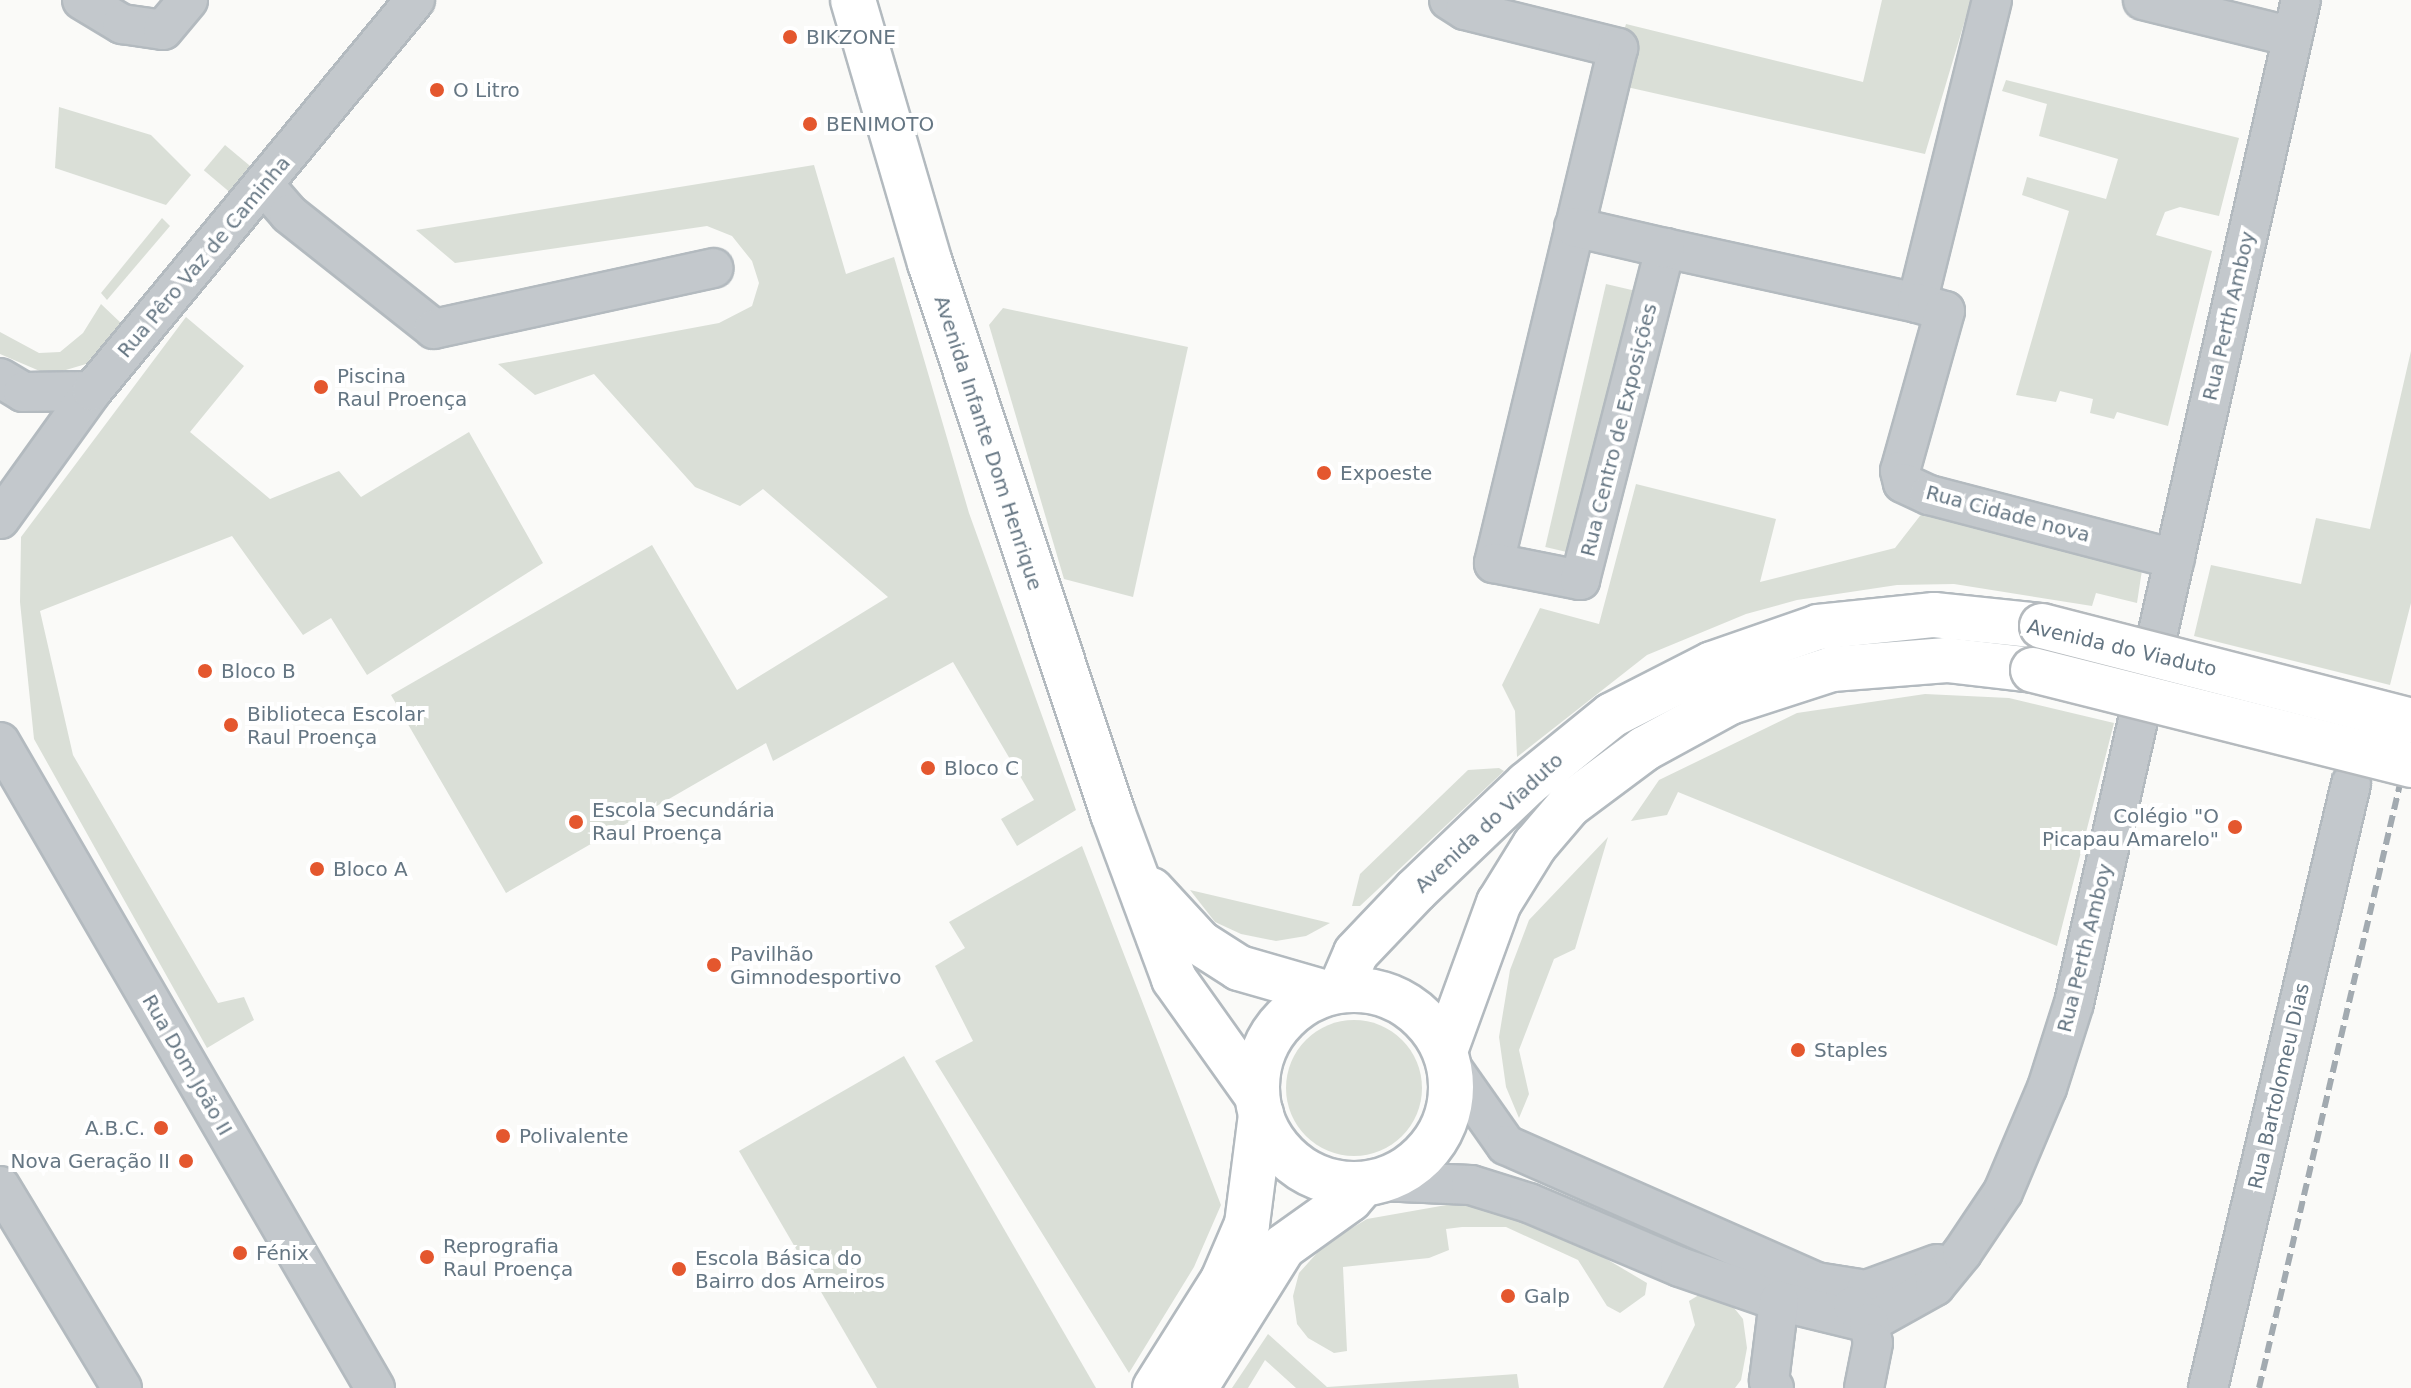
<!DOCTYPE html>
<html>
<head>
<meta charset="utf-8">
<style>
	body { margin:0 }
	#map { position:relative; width:2411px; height:1388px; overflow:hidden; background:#fafaf8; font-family:"DejaVu Sans",sans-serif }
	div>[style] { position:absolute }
	.green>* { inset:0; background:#dadfd7; transform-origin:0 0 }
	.round { border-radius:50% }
	.roads { filter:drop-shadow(2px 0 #b3babf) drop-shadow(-2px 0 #b3babf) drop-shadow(0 2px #b3babf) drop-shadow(0 -2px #b3babf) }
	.minor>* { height:38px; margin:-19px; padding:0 19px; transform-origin:19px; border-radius:19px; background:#c3c8cc }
	.secondary>* { height:44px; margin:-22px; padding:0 22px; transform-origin:22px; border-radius:22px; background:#fff }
	.primary>* { height:44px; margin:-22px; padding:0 22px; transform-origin:22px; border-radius:22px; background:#fff }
	.primary>.ring { margin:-22px; padding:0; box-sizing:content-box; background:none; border:44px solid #fff; border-radius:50% }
	.rail>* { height:6px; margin-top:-3px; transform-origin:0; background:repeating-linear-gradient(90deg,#a2aab0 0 12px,transparent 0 18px) }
	.bridges { filter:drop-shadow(2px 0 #b5babe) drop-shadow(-2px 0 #b5babe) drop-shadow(0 2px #b5babe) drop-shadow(0 -2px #b5babe) }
	.primary-bridge>* { height:44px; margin:-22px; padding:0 22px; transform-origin:22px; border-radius:22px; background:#fff }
	.dots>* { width:22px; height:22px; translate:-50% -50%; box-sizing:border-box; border:4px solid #fff; border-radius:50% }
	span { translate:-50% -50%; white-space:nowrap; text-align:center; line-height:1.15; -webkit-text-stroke:8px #fff; paint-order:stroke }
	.poi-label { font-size:20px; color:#657683 }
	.left { translate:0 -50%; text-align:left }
	.right { translate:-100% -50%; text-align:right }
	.street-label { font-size:20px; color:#657683 }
</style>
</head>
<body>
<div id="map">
	<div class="green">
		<div style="clip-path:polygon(1882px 0,1971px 0,1925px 154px,1609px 83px,1626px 24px,1863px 82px)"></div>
		<div style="clip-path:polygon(2006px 80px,2239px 138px,2219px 216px,2180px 207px,2165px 212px,2156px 235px,2212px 251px,2168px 426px,2117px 412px,2114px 419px,2090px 413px,2093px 399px,2060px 391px,2056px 402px,2016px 395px,2069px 211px,2022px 195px,2027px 177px,2106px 199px,2118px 159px,2039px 136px,2047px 104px,2002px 91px)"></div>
		<div style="clip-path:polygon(59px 107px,151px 135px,191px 175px,166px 205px,55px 168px)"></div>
		<div style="left:225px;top:145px;width:34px;height:33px;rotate:40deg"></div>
		<div style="clip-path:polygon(814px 165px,846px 274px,894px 257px,969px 513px,1076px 810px,1017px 846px,1001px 819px,1034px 800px,953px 662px,773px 761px,766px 743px,506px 893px,391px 695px,652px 545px,737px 690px,888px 597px,763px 489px,740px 506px,695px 487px,594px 374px,535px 395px,498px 364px,719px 323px,752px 306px,759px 283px,752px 261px,732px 236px,707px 226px,455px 263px,416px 230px)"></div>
		<div style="clip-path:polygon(162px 218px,170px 226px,107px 300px,101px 293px)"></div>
		<div style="left:1606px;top:284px;width:32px;height:270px;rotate:13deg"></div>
		<div style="clip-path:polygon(101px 304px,122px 324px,86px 364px,49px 375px,0 354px,0 332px,39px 353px,60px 352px,83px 333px)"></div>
		<div style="clip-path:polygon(1003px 308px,1188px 347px,1133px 597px,1064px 579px,989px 325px)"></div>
		<div style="clip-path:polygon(186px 317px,244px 366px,190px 432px,270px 499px,339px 471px,361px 497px,469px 432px,543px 563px,367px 675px,331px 618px,303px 635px,232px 536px,40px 611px,73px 755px,218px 1003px,244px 997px,254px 1020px,207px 1048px,34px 739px,20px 602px,21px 537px)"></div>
		<div style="clip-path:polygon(2411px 351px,2411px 603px,2390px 685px,2194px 636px,2211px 565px,2301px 584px,2316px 518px,2370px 529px)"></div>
		<div style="clip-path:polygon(1636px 484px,1776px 519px,1760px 582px,1895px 548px,1923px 512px,2142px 570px,2137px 603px,2096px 593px,2092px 606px,1954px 584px,1897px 585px,1797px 600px,1746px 614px,1647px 655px,1517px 757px,1515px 711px,1502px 685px,1540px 608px,1599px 624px)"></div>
		<div style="clip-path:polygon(1925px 694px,2009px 698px,2114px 723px,2057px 946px,1678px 792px,1667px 815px,1631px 821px,1659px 780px,1797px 713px)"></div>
		<div style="clip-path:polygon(1499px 768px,1504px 771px,1360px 906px,1352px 906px,1360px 874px,1468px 770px)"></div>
		<div style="clip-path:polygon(1608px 837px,1575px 949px,1554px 959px,1519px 1050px,1529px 1094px,1519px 1118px,1506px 1087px,1499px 1037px,1510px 970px,1529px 920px)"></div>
		<div style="clip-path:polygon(1082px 846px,1221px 1205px,1194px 1267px,1129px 1373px,935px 1061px,973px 1041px,935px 966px,965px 948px,949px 922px)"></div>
		<div style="clip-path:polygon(1190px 890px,1330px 923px,1306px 936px,1276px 941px,1241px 934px,1215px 922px)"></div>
		<div class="round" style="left:1286px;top:1020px;width:136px;height:136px"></div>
		<div style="clip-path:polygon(904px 1056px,1096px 1388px,877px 1388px,739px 1151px)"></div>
		<div style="clip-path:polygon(1452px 1204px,1496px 1209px,1603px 1257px,1647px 1283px,1645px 1295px,1620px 1313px,1607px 1306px,1578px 1260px,1506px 1227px,1462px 1227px,1446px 1229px,1449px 1250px,1429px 1258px,1343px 1267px,1347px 1351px,1334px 1353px,1308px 1338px,1297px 1324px,1293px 1296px,1299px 1273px,1325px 1244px,1367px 1219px)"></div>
		<div style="clip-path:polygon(1707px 1290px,1726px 1298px,1743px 1319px,1747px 1348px,1741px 1380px,1735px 1388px,1663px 1388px,1695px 1325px,1689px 1301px)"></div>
		<div style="clip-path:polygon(1268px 1334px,1327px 1387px,1517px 1374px,1519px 1388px,1296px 1388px,1265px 1360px,1248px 1388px,1232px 1388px)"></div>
	</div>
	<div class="roads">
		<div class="minor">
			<div style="left:82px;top:0;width:47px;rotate:31deg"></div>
			<div style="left:122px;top:24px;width:41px;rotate:8.3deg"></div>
			<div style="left:163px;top:30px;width:39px;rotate:-50deg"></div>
			<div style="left:1449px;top:0;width:19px;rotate:32deg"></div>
			<div style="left:1465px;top:10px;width:158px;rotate:13.9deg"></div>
			<div style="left:1618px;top:48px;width:530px;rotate:103.54deg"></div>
			<div style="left:1494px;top:563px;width:88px;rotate:11.2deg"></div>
			<div style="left:1580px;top:580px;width:343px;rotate:-75.6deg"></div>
			<div style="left:1665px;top:248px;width:258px;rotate:12.3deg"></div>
			<div style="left:1917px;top:303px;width:312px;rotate:-76.1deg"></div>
			<div style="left:2143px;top:0;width:154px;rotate:13.9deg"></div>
			<div style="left:264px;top:185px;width:38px;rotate:49deg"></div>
			<div style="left:289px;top:214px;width:185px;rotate:38.4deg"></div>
			<div style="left:434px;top:329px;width:286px;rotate:-12.3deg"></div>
			<div style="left:1574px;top:227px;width:93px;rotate:13deg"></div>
			<div style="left:1917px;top:303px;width:29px;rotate:16deg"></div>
			<div style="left:1945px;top:311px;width:166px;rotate:105.7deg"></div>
			<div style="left:1900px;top:471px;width:12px;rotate:76deg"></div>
			<div style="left:1903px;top:483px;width:29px;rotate:25deg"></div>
			<div style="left:1929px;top:495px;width:254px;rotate:14.6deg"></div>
			<div style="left:0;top:378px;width:27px;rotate:31deg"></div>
			<div style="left:23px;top:392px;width:69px;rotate:-0.8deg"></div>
			<div style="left:0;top:519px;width:158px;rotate:-54.3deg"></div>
			<div style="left:92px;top:391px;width:507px;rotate:-50.44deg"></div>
			<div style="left:0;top:742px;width:747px;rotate:59.87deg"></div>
			<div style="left:1449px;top:1064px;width:99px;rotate:54.9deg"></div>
			<div style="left:1506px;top:1145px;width:339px;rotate:23.8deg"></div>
			<div style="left:1816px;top:1282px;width:51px;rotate:9.1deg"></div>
			<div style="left:1866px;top:1290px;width:76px;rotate:-20.1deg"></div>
			<div style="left:1378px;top:1181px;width:93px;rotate:2.5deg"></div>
			<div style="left:1471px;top:1185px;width:61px;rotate:17.2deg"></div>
			<div style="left:1529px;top:1203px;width:164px;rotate:23deg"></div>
			<div style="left:1680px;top:1267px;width:105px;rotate:19deg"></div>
			<div style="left:1779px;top:1301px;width:93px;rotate:13.7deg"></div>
			<div style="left:1869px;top:1323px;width:76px;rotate:-29.3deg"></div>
			<div style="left:1935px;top:1286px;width:43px;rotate:-50.7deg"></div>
			<div style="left:1962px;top:1253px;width:73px;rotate:-56.1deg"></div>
			<div style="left:2003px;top:1192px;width:113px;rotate:-67.1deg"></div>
			<div style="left:2047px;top:1088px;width:89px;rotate:-72.4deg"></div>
			<div style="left:2074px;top:1003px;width:1028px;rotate:-77.25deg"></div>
			<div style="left:0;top:1186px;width:236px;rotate:58.9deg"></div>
			<div style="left:1853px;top:1306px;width:23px;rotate:47deg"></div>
			<div style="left:1869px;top:1323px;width:20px;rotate:79deg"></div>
			<div style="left:1873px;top:1343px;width:46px;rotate:101.3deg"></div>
			<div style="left:1774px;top:1388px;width:9px;rotate:-126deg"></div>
			<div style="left:1769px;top:1381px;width:81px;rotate:-82.9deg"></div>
			<div style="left:2208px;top:1388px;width:621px;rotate:-76.68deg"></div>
		</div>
		<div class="secondary">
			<div style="left:853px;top:0;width:274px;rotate:73.7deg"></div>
			<div style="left:930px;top:263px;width:581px;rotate:71.63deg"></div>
			<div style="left:1113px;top:814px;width:176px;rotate:69.7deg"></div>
			<div style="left:1174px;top:979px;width:143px;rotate:54.6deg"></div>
			<div style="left:1151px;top:890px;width:72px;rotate:47.2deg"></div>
			<div style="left:1200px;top:943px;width:46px;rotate:32.7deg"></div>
			<div style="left:1239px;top:968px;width:91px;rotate:16deg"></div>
		</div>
		<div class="primary">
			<div class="ring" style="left:1257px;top:990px;width:150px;height:150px"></div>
			<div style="left:1340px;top:990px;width:40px;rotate:-66.6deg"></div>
			<div style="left:1356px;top:953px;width:87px;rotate:-46.4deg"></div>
			<div style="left:1416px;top:890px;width:153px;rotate:-43.7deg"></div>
			<div style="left:1527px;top:784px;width:109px;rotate:-39.1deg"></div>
			<div style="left:1612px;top:715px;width:112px;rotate:-27deg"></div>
			<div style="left:1712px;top:664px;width:112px;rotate:-19.2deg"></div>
			<div style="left:1818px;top:627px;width:117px;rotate:-5.9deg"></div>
			<div style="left:1934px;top:615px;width:109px;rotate:5.8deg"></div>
			<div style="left:1445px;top:1051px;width:158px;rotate:-70deg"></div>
			<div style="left:1499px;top:903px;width:68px;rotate:-58.2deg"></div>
			<div style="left:1535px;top:845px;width:52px;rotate:-49.6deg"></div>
			<div style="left:1569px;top:805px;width:94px;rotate:-36.7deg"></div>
			<div style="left:1644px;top:749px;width:98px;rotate:-28.7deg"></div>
			<div style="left:1730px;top:702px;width:107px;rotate:-17.9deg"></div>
			<div style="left:1832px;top:669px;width:115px;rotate:-4.5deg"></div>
			<div style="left:1947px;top:660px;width:87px;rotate:6.6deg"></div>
			<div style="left:1155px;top:1388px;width:128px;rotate:-57.8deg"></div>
			<div style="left:1223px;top:1280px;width:61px;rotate:-66.8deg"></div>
			<div style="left:1247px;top:1224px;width:111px;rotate:-82.7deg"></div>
			<div style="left:1195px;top:1388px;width:166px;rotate:-58deg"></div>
			<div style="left:1283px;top:1247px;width:82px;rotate:-35.6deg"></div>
			<div style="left:1350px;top:1199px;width:20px;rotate:-49deg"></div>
		</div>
	</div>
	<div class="rail">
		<div style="left:2259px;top:1388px;width:669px;rotate:-76.86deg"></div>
	</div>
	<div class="bridges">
		<div class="primary-bridge">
			<div style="left:2042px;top:626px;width:381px;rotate:14.4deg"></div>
			<div style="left:2033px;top:670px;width:390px;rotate:14.1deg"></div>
		</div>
	</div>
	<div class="dots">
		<div style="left:790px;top:37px;background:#e4572e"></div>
		<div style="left:437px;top:90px;background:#e4572e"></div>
		<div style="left:810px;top:124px;background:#e4572e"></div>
		<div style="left:321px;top:387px;background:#e4572e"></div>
		<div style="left:1324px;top:473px;background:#e4572e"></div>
		<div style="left:205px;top:671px;background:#e4572e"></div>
		<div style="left:231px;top:725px;background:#e4572e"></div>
		<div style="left:928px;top:768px;background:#e4572e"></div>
		<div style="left:576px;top:822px;background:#e4572e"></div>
		<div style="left:2235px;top:827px;background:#e4572e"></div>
		<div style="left:317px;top:869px;background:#e4572e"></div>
		<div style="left:714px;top:965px;background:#e4572e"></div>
		<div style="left:1798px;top:1050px;background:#e4572e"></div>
		<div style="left:161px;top:1128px;background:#e4572e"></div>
		<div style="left:503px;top:1136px;background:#e4572e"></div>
		<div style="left:186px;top:1161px;background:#e4572e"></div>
		<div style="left:240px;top:1253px;background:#e4572e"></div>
		<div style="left:427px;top:1257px;background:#e4572e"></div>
		<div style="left:679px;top:1269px;background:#e4572e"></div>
		<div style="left:1508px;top:1296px;background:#e4572e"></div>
	</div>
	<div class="poi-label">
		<span class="left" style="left:806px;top:37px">BIKZONE</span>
		<span class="left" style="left:453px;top:90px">O Litro</span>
		<span class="left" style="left:826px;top:124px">BENIMOTO</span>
		<span class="left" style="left:337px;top:388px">Piscina<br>Raul Proença</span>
		<span class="left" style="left:1340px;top:473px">Expoeste</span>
		<span class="left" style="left:221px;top:671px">Bloco B</span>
		<span class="left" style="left:247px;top:726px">Biblioteca Escolar<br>Raul Proença</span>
		<span class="left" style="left:944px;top:768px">Bloco C</span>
		<span class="left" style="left:592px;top:822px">Escola Secundária<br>Raul Proença</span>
		<span class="right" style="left:2219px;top:828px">Colégio "O<br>Picapau Amarelo"</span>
		<span class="left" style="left:333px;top:869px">Bloco A</span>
		<span class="left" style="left:730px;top:966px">Pavilhão<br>Gimnodesportivo</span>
		<span class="left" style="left:1814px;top:1050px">Staples</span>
		<span class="right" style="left:145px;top:1128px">A.B.C.</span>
		<span class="left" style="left:519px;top:1136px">Polivalente</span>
		<span class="right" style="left:170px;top:1161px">Nova Geração II</span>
		<span class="left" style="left:443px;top:1258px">Reprografia<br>Raul Proença</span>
		<span class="left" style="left:256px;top:1253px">Fénix</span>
		<span class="left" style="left:695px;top:1270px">Escola Básica do<br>Bairro dos Arneiros</span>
		<span class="left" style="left:1524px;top:1296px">Galp</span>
	</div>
	<div class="street-label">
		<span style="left:204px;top:257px;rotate:-50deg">Rua Pêro Vaz de Caminha</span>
		<span style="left:2229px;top:316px;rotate:-77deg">Rua Perth Amboy</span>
		<span style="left:1619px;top:430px;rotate:-76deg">Rua Centro de Exposições</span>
		<span style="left:988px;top:443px;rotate:72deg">Avenida Infante Dom Henrique</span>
		<span style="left:2008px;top:514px;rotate:15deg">Rua Cidade nova</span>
		<span style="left:2122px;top:648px;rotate:13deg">Avenida do Viaduto</span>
		<span style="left:1489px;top:823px;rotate:-43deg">Avenida do Viaduto</span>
		<span style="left:2085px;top:948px;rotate:-76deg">Rua Perth Amboy</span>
		<span style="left:187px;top:1065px;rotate:60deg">Rua Dom João II</span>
		<span style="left:2279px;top:1086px;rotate:-77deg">Rua Bartolomeu Dias</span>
	</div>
</div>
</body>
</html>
